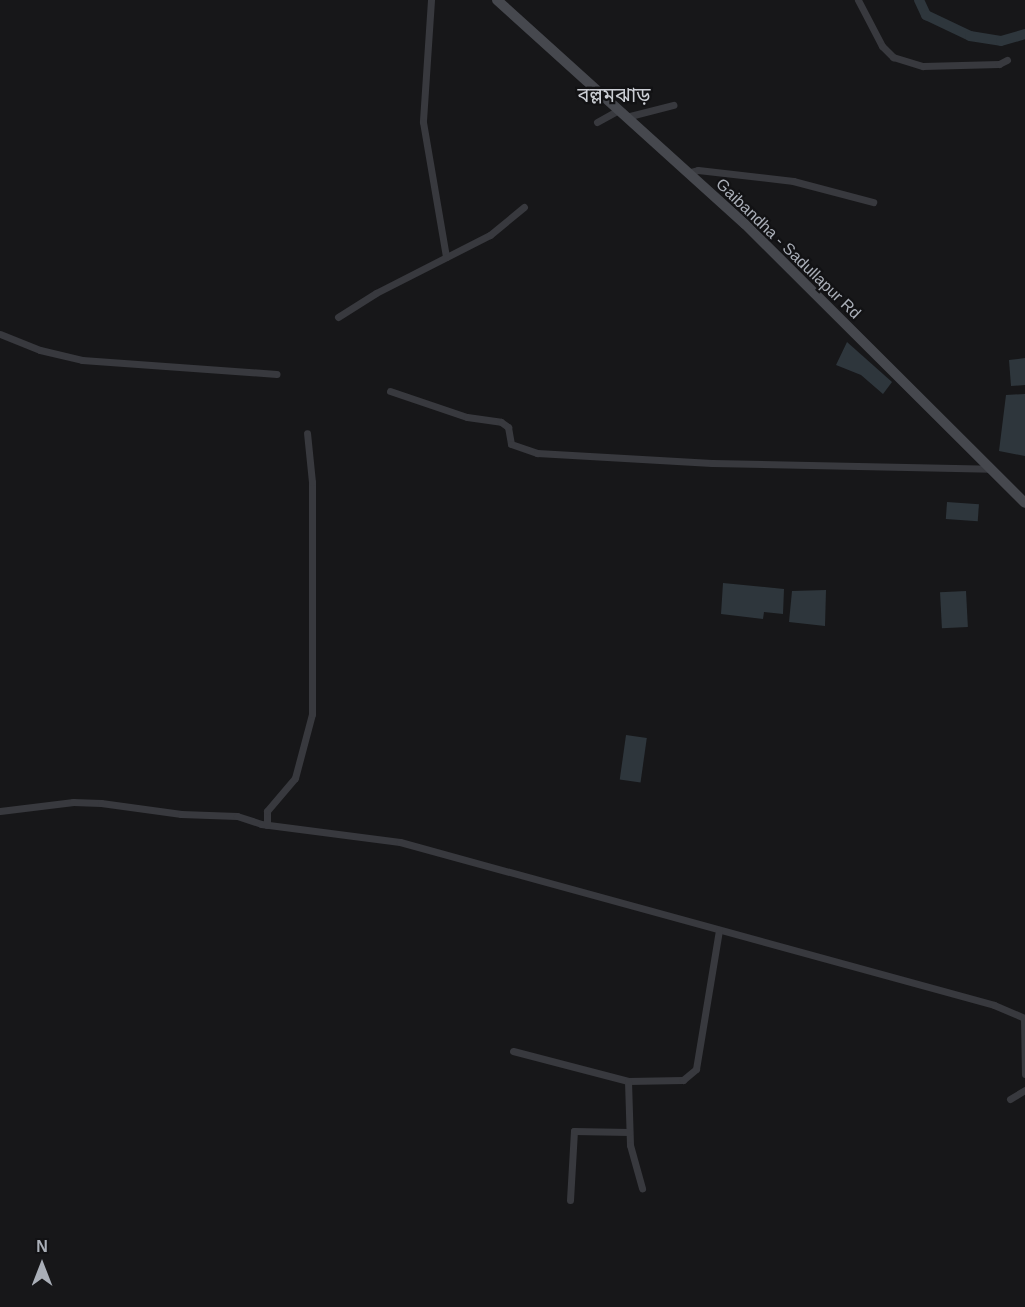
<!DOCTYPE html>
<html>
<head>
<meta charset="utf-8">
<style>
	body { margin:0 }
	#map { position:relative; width:1025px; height:1307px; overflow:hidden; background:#171719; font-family:Helvetica,"Noto Sans Bengali",sans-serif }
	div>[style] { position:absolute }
	.water>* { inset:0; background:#2e363c; transform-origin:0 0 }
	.river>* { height:10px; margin:-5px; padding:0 5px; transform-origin:5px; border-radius:5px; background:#2e363c }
	.street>* { height:7px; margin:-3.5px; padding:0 3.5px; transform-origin:3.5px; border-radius:3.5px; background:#38393e }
	.secondary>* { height:10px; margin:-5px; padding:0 5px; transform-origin:5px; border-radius:5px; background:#46484e }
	span { translate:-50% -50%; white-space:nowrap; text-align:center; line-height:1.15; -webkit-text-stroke:4.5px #121214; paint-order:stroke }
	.street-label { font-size:16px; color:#aaafb8 }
	.quarter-label { font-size:20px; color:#cbced4 }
	.north { position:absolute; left:12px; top:1235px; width:60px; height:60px; -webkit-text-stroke:4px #121214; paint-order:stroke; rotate:0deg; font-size:16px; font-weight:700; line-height:24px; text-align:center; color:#aaafb8 }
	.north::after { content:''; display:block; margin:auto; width:21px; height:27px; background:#aaafb8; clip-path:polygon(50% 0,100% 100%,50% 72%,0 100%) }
</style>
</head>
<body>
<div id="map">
	<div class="water">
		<div style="clip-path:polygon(847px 342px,892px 382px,883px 394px,861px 375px,836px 365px)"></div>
		<div style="clip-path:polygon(1025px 358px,1025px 385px,1011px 386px,1009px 360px)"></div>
		<div style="clip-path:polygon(1025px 394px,1025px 456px,999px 451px,1006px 395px)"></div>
		<div style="left:947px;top:502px;width:32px;height:17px;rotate:4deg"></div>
		<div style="clip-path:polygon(723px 583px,784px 589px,783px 614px,764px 612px,763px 619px,721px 614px)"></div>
		<div style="clip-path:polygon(826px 590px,825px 626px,789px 622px,792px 591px)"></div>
		<div style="left:966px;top:591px;width:36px;height:26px;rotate:87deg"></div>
		<div style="left:626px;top:735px;width:21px;height:45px;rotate:8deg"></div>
	</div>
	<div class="river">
		<div style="left:919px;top:0;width:17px;rotate:65deg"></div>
		<div style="left:926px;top:15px;width:49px;rotate:25.5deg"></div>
		<div style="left:970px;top:36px;width:31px;rotate:9deg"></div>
		<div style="left:1001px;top:41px;width:25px;rotate:-16deg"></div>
	</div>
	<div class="street">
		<div style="left:431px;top:0;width:122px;rotate:93.8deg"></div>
		<div style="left:423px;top:122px;width:137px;rotate:80.3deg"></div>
		<div style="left:858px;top:0;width:52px;rotate:62.4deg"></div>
		<div style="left:882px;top:46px;width:16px;rotate:45deg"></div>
		<div style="left:893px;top:57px;width:31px;rotate:17deg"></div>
		<div style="left:923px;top:66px;width:76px;rotate:-1.5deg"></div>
		<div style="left:999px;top:64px;width:9px;rotate:-27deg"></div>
		<div style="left:626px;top:117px;width:49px;rotate:-14.3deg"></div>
		<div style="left:597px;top:122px;width:25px;rotate:-29deg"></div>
		<div style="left:687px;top:173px;width:11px;rotate:-15deg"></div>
		<div style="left:698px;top:170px;width:96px;rotate:6.6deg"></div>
		<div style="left:793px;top:181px;width:83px;rotate:14.7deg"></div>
		<div style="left:338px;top:317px;width:45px;rotate:-32.3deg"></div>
		<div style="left:376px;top:293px;width:128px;rotate:-27deg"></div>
		<div style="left:490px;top:235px;width:44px;rotate:-39.5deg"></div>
		<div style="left:0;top:334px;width:43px;rotate:21.8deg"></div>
		<div style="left:40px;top:350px;width:43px;rotate:13.4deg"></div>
		<div style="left:82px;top:360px;width:195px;rotate:4.1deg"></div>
		<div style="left:390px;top:391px;width:81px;rotate:18.7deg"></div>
		<div style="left:467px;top:417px;width:34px;rotate:8deg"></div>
		<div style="left:501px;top:422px;width:9px;rotate:36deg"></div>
		<div style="left:508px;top:427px;width:17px;rotate:80deg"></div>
		<div style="left:511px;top:444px;width:28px;rotate:19deg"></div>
		<div style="left:537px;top:453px;width:175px;rotate:3.3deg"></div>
		<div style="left:712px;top:463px;width:279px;rotate:1.2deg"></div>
		<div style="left:0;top:811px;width:74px;rotate:-7deg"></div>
		<div style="left:73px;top:802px;width:28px;rotate:2deg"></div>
		<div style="left:101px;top:803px;width:81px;rotate:7.8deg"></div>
		<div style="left:181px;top:814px;width:56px;rotate:2deg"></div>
		<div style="left:237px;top:816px;width:25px;rotate:18deg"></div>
		<div style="left:261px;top:824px;width:140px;rotate:7.4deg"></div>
		<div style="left:400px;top:842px;width:616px;rotate:15.34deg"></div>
		<div style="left:994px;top:1005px;width:34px;rotate:23deg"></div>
		<div style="left:267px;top:825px;width:14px;rotate:-90deg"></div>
		<div style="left:267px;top:811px;width:43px;rotate:-49.7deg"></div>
		<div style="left:295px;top:778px;width:66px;rotate:-75.1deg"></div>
		<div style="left:312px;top:714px;width:232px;rotate:-90deg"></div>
		<div style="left:312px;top:482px;width:49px;rotate:-95.8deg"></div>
		<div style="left:1024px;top:1018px;width:56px;rotate:89deg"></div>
		<div style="left:513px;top:1051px;width:119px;rotate:14.6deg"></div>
		<div style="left:628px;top:1081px;width:55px;rotate:-1deg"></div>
		<div style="left:683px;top:1080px;width:17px;rotate:-40deg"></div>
		<div style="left:696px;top:1069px;width:141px;rotate:-80.6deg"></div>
		<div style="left:628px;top:1081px;width:64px;rotate:88.2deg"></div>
		<div style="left:630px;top:1145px;width:45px;rotate:74.4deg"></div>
		<div style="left:1010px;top:1099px;width:17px;rotate:-31deg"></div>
		<div style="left:570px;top:1200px;width:69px;rotate:-86.7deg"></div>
		<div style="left:574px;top:1131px;width:55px;rotate:1deg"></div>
	</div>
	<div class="secondary">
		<div style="left:497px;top:0;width:334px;rotate:42.1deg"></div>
		<div style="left:745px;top:224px;width:395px;rotate:44.9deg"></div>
	</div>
	<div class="street-label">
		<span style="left:788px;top:249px;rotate:44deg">Gaibandha - Sadullapur Rd</span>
	</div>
	<div class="quarter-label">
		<span style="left:614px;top:95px">বল্লমঝাড়</span>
	</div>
	<div class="north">N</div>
</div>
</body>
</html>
